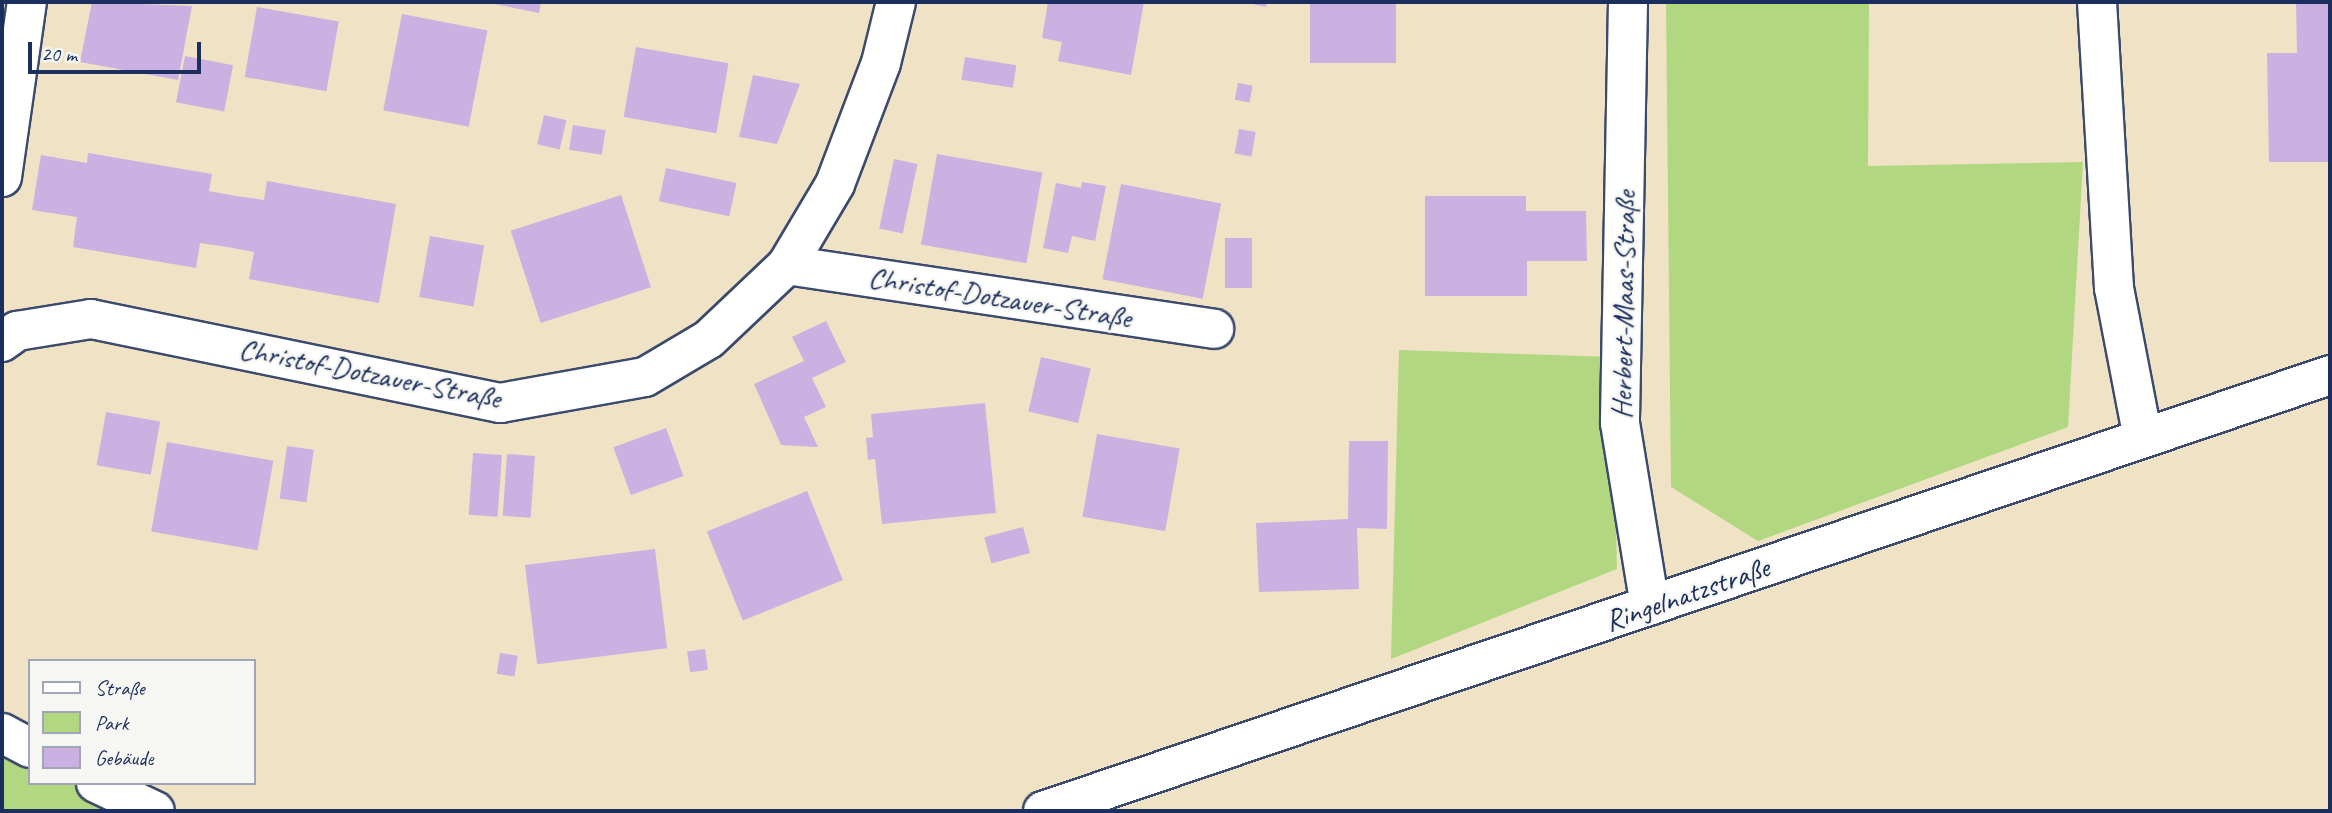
<!DOCTYPE html>
<html>
<head>
<meta charset="utf-8">
<style>
	body { margin:0 }
	#map { position:relative; width:2332px; height:813px; overflow:hidden; background:#f0e2c5; font-family:Caveat,sans-serif }
	div>[style] { position:absolute }
	.green>* { inset:0; background:#b1d781 }
	.building>* { inset:0; background:#cbb0e1; transform-origin:0 0 }
	.roads { filter:drop-shadow(2px 0 #3b4a6d) drop-shadow(-2px 0 #3b4a6d) drop-shadow(0 2px #3b4a6d) drop-shadow(0 -2px #3b4a6d) }
	.minor>* { height:38px; margin:-19px; padding:0 19px; transform-origin:19px; border-radius:19px; background:#fff }
	.major>* { height:38px; margin:-19px; padding:0 19px; transform-origin:19px; border-radius:19px; background:#fff }
	span { translate:-50% -50%; white-space:nowrap; text-align:center; line-height:1.15; -webkit-text-stroke:5px #f6f6f2; paint-order:stroke }
	.street-label { font-size:30px; color:#1b2f5e }
	.frame { position:absolute; inset:0; border:4px solid #1b2f5e; pointer-events:none }
	.legend { position:absolute; left:28px; top:659px; width:228px; height:126px; box-sizing:border-box; background:#f6f6f2; border:2px solid #9ea6b7; margin:0; padding:9px 12px; list-style:none; font-size:21px; color:#1b2f5e }
	.legend li { display:flex; align-items:center; gap:14px; height:35px }
	.legend b { width:35px; border:2px solid #9ea6b7 }
	.scale { position:absolute; left:28px; top:42px; width:173px; height:32px; box-sizing:border-box; border:4px solid #1b2f5e; border-top:0; padding-left:9px; font-size:21px; line-height:24px; white-space:nowrap; color:#1b2f5e; -webkit-text-stroke:5px #f6f6f2; paint-order:stroke }
</style>
</head>
<body>
<div id="map">
	<div class="green">
		<div style="clip-path:polygon(1666px 2px,1869px 2px,1868px 166px,2083px 162px,2068px 427px,1758px 541px,1671px 487px)"></div>
		<div style="clip-path:polygon(1399px 350px,1612px 357px,1617px 569px,1391px 659px)"></div>
		<div style="clip-path:polygon(2px 732px,30px 748px,30px 783px,93px 783px,144px 811px,2px 811px)"></div>
	</div>
	<div class="building">
		<div style="clip-path:polygon(92px 2px,192px 6px,178px 80px,80px 62px)"></div>
		<div style="clip-path:polygon(485px 2px,541px 2px,539px 13px)"></div>
		<div style="clip-path:polygon(1048px 2px,1144px 2px,1131px 75px,1058px 61px,1062px 42px,1042px 38px)"></div>
		<div style="clip-path:polygon(1243px 2px,1267px 2px,1266px 7px)"></div>
		<div style="left:1310px;top:2px;width:86px;height:61px"></div>
		<div style="clip-path:polygon(2296px 2px,2330px 2px,2330px 162px,2269px 162px,2267px 53px,2297px 53px)"></div>
		<div style="left:257px;top:7px;width:83px;height:71px;rotate:10deg"></div>
		<div style="left:402px;top:14px;width:87px;height:98px;rotate:11deg"></div>
		<div style="left:636px;top:47px;width:94px;height:71px;rotate:10deg"></div>
		<div style="left:185px;top:56px;width:49px;height:47px;rotate:11deg"></div>
		<div style="left:965px;top:57px;width:52px;height:23px;rotate:9deg"></div>
		<div style="clip-path:polygon(753px 75px,800px 84px,777px 144px,739px 137px)"></div>
		<div style="left:1238px;top:83px;width:15px;height:17px;rotate:11deg"></div>
		<div style="left:544px;top:115px;width:23px;height:30px;rotate:13deg"></div>
		<div style="left:573px;top:125px;width:33px;height:25px;rotate:9deg"></div>
		<div style="left:1239px;top:129px;width:17px;height:25px;rotate:10deg"></div>
		<div style="clip-path:polygon(88px 153px,212px 174px,209px 191px,236px 196px,264px 200px,267px 181px,396px 204px,379px 303px,249px 279px,254px 252px,227px 247px,200px 243px,196px 268px,73px 247px,77px 217px,32px 210px,41px 155px,87px 163px)"></div>
		<div style="left:937px;top:154px;width:107px;height:92px;rotate:10deg"></div>
		<div style="left:894px;top:159px;width:24px;height:71px;rotate:12deg"></div>
		<div style="left:666px;top:168px;width:72px;height:34px;rotate:12deg"></div>
		<div style="clip-path:polygon(1082px 182px,1106px 186px,1095px 241px,1072px 236px,1068px 253px,1043px 248px,1056px 183px,1081px 188px)"></div>
		<div style="left:1121px;top:184px;width:102px;height:97px;rotate:11deg"></div>
		<div style="left:621px;top:195px;width:97px;height:116px;rotate:72deg"></div>
		<div style="clip-path:polygon(1425px 196px,1526px 196px,1526px 211px,1586px 211px,1587px 261px,1527px 261px,1527px 296px,1425px 296px)"></div>
		<div style="left:430px;top:236px;width:55px;height:62px;rotate:10deg"></div>
		<div style="left:1225px;top:238px;width:27px;height:50px"></div>
		<div style="clip-path:polygon(826px 321px,846px 362px,812px 378px,826px 407px,804px 417px,818px 447px,781px 445px,754px 384px,804px 361px,792px 337px)"></div>
		<div style="left:1041px;top:357px;width:51px;height:56px;rotate:13deg"></div>
		<div style="clip-path:polygon(985px 403px,996px 513px,882px 524px,875px 459px,868px 460px,866px 438px,873px 437px,871px 414px)"></div>
		<div style="left:106px;top:412px;width:55px;height:54px;rotate:10deg"></div>
		<div style="left:666px;top:428px;width:51px;height:56px;rotate:70deg"></div>
		<div style="left:1097px;top:434px;width:84px;height:84px;rotate:10deg"></div>
		<div style="clip-path:polygon(1349px 441px,1388px 441px,1387px 529px,1357px 528px,1359px 589px,1259px 592px,1256px 523px,1348px 519px)"></div>
		<div style="left:167px;top:442px;width:108px;height:91px;rotate:10deg"></div>
		<div style="left:287px;top:446px;width:27px;height:53px;rotate:8deg"></div>
		<div style="left:473px;top:453px;width:29px;height:62px;rotate:4deg"></div>
		<div style="left:507px;top:454px;width:28px;height:62px;rotate:4deg"></div>
		<div style="left:807px;top:491px;width:96px;height:108px;rotate:68deg"></div>
		<div style="left:1023px;top:527px;width:27px;height:40px;rotate:75deg"></div>
		<div style="left:655px;top:549px;width:100px;height:131px;rotate:83deg"></div>
		<div style="left:705px;top:649px;width:21px;height:18px;rotate:82deg"></div>
		<div style="left:500px;top:653px;width:18px;height:21px;rotate:9deg"></div>
	</div>
	<div class="roads">
		<div class="minor">
			<div style="left:1628px;top:2px;width:421px;rotate:91.1deg"></div>
			<div style="left:1620px;top:423px;width:185px;rotate:80.7deg"></div>
			<div style="left:2097px;top:2px;width:287px;rotate:86.6deg"></div>
			<div style="left:2114px;top:288px;width:153px;rotate:79.1deg"></div>
			<div style="left:2px;top:177px;width:177px;rotate:-81.9deg"></div>
			<div style="left:787px;top:265px;width:432px;rotate:8.5deg"></div>
			<div style="left:2px;top:342px;width:19px;rotate:-36deg"></div>
			<div style="left:17px;top:331px;width:75px;rotate:-9.2deg"></div>
			<div style="left:91px;top:319px;width:418px;rotate:11.6deg"></div>
			<div style="left:500px;top:403px;width:147px;rotate:-10.2deg"></div>
			<div style="left:645px;top:377px;width:74px;rotate:-30.7deg"></div>
			<div style="left:709px;top:339px;width:108px;rotate:-43.5deg"></div>
			<div style="left:787px;top:265px;width:94px;rotate:-59.3deg"></div>
			<div style="left:835px;top:184px;width:129px;rotate:-69.2deg"></div>
			<div style="left:881px;top:63px;width:63px;rotate:-76.2deg"></div>
		</div>
		<div class="major">
			<div style="left:2px;top:733px;width:32px;rotate:28deg"></div>
			<div style="left:96px;top:783px;width:65px;rotate:25.4deg"></div>
			<div style="left:1043px;top:811px;width:1359px;rotate:-18.71deg"></div>
		</div>
	</div>
	<div class="street-label">
		<span style="left:1000px;top:297px;rotate:9deg">Christof-Dotzauer-Straße</span>
		<span style="left:1623px;top:305px;rotate:-89deg">Herbert-Maas-Straße</span>
		<span style="left:370px;top:373px;rotate:11deg">Christof-Dotzauer-Straße</span>
		<span style="left:1687px;top:594px;rotate:-19deg">Ringelnatzstraße</span>
	</div>
	<div class="frame"></div>
	<ul class="legend">
	<li><b style="height:9px;background:#fff"></b>Straße</li>
	<li><b style="height:19px;background:#b1d781"></b>Park</li>
	<li><b style="height:19px;background:#cbb0e1"></b>Gebäude</li>
	</ul>
	<div class="scale">20 m</div>
</div>
</body>
</html>
